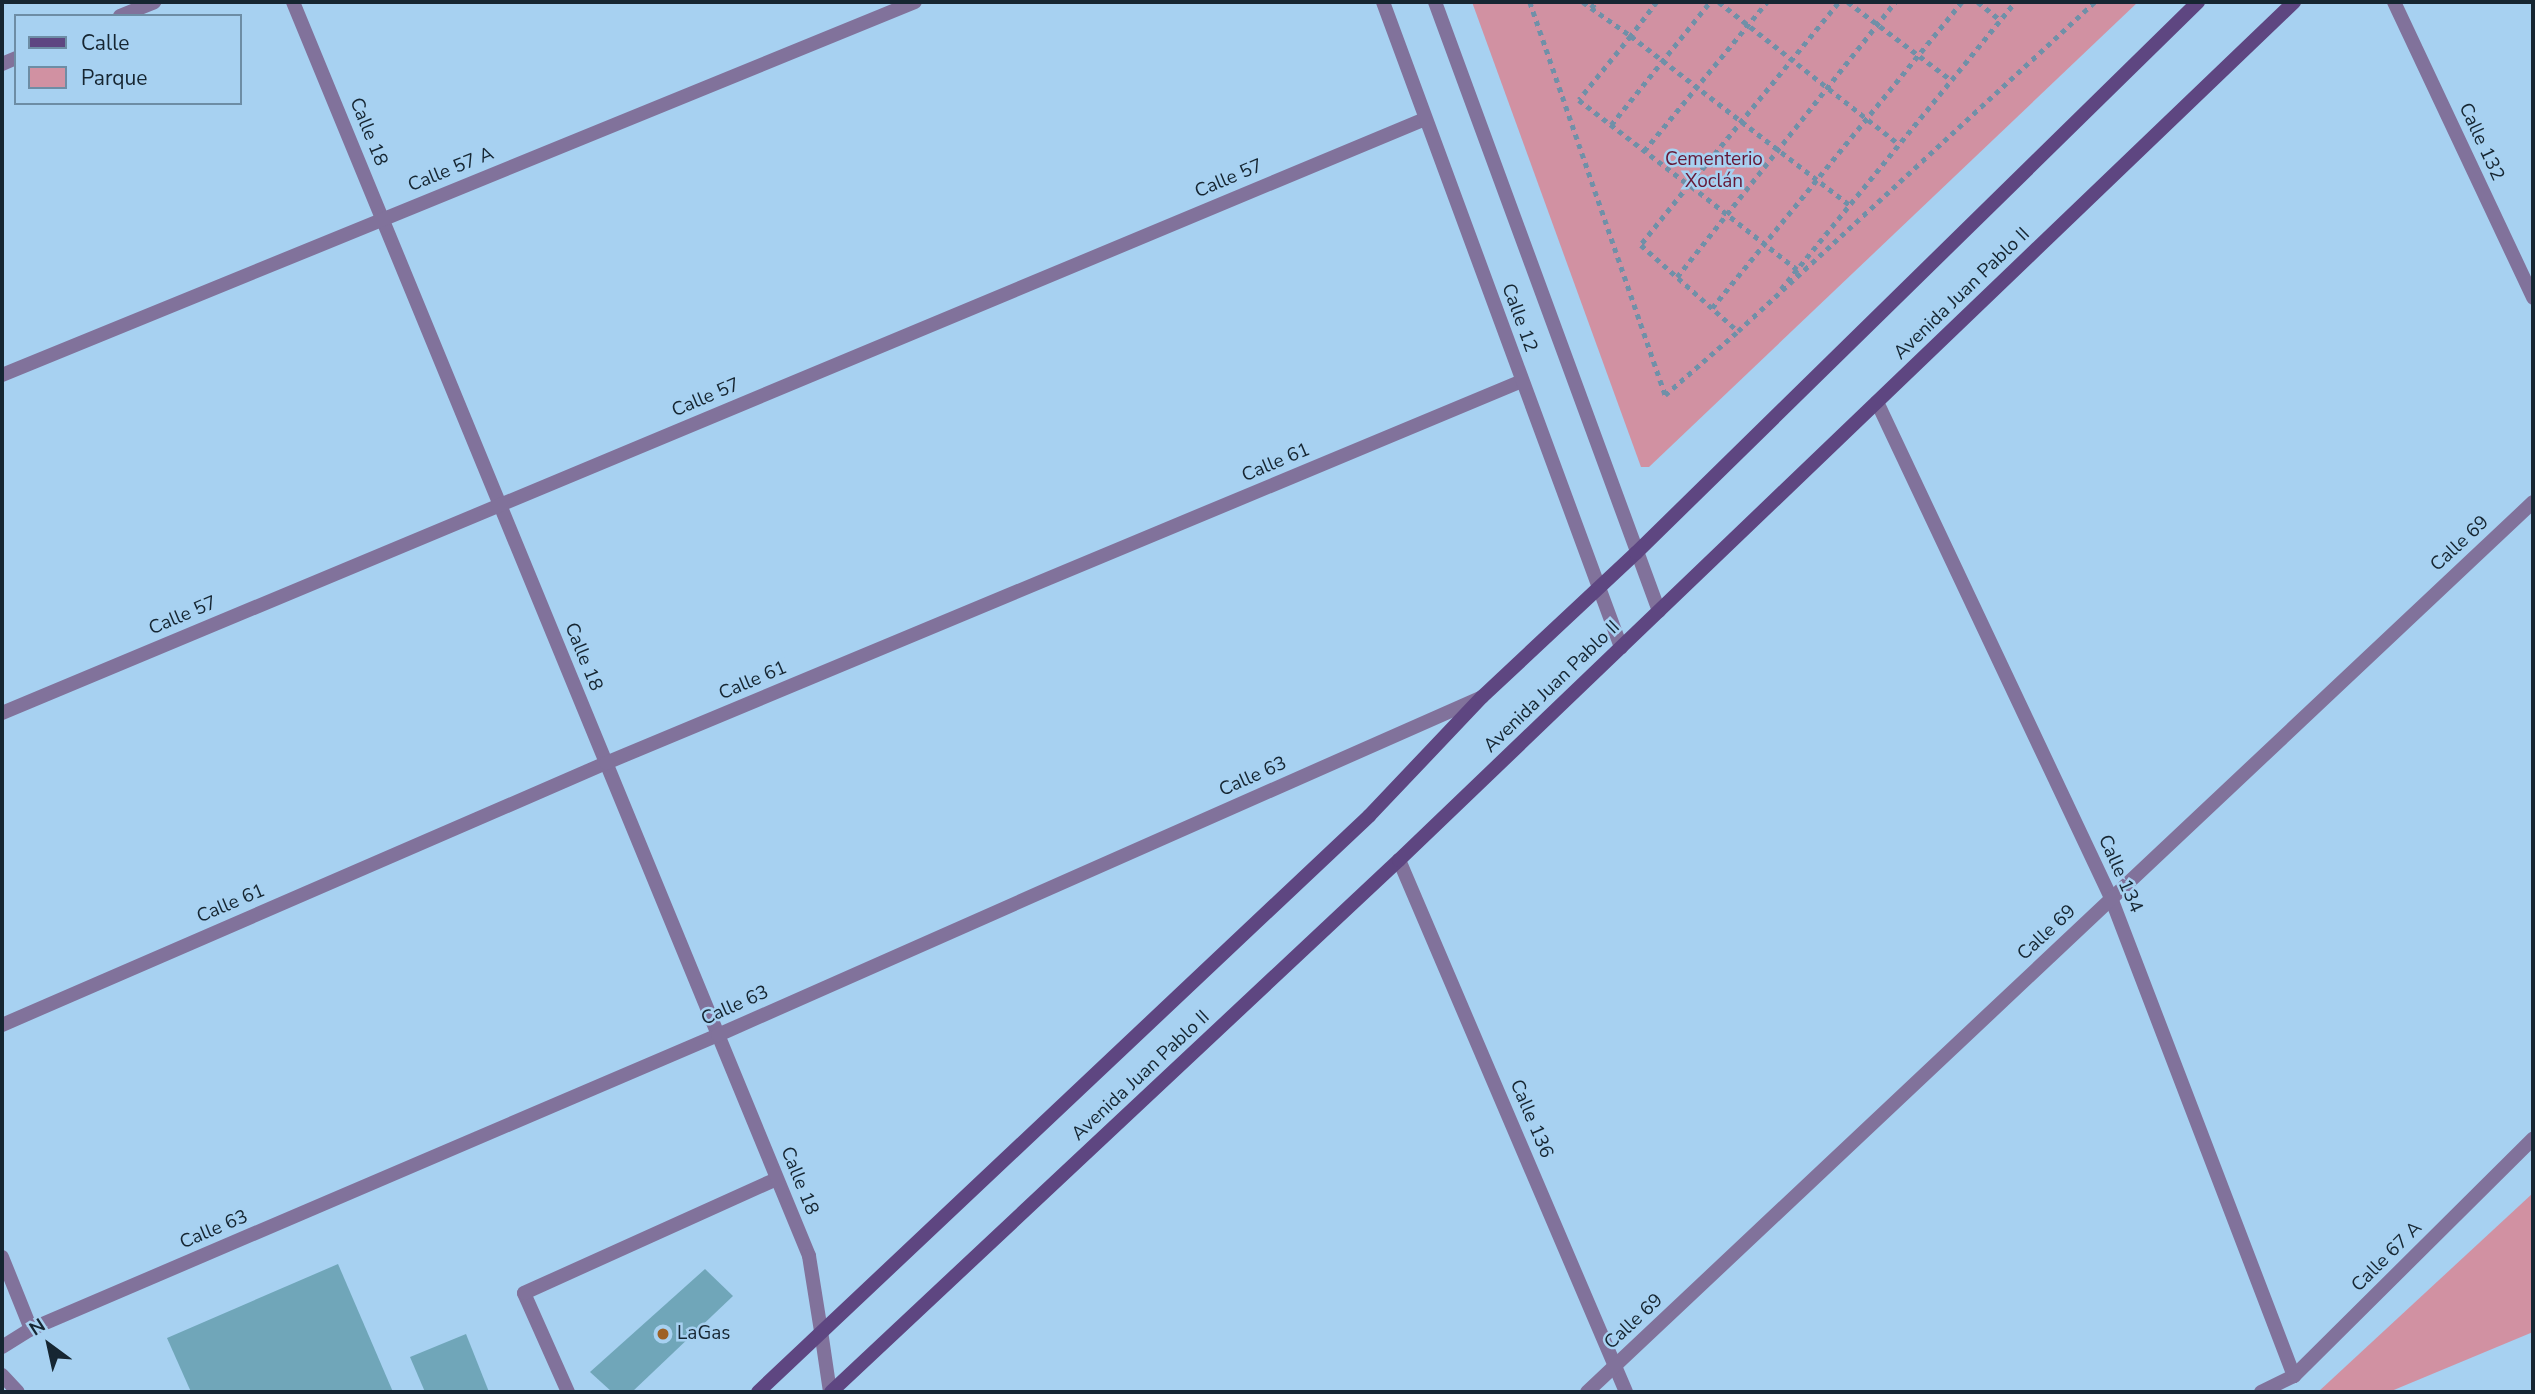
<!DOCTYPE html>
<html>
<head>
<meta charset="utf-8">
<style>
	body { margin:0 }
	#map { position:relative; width:2535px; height:1394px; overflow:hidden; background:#a7d1f1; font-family:"Nunito Sans",sans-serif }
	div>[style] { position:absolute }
	.green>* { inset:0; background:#d191a2 }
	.building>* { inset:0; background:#70a6b9 }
	.path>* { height:4.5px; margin-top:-2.25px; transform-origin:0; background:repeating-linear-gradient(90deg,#7090a8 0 5px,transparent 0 10px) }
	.service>* { height:14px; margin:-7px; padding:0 7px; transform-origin:7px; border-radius:7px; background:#81729b }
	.minor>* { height:14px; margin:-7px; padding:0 7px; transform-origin:7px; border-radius:7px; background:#81729b }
	.tertiary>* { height:14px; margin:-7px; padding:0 7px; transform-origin:7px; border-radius:7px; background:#81729b }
	.secondary>* { height:14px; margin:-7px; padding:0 7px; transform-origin:7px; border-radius:7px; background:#5e4681 }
	.dots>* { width:19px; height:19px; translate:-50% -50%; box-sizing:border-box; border:4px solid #a7d1f1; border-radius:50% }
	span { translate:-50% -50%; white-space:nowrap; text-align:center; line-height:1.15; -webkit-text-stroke:5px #a7d1f1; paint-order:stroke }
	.street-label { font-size:19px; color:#162632 }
	.park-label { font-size:19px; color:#661937 }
	.poi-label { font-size:19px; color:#162632 }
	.left { translate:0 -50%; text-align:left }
	.frame { position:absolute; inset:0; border:4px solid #162632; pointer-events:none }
	.legend { position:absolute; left:14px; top:14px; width:228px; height:91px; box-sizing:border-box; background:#a7d1f1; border:2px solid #6d8da5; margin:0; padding:9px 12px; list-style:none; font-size:21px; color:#162632 }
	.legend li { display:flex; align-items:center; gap:14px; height:35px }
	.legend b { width:35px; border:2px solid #6d8da5 }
	.north { position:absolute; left:14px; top:1310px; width:70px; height:70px; -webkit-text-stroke:5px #a7d1f1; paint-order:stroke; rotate:327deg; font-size:19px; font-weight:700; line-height:28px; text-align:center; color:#162632 }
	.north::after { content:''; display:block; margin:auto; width:24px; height:32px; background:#162632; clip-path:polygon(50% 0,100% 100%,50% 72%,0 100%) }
</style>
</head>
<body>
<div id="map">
	<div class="green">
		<div style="clip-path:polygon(1472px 2px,2138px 2px,1649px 467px,1641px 467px)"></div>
		<div style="clip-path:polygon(2533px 1193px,2533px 1332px,2389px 1392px,2318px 1392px)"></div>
	</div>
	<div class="building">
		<div style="clip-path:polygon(338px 1264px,393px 1392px,191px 1392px,167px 1338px)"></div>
		<div style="clip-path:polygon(705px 1269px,733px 1296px,632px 1392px,612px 1392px,590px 1372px)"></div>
		<div style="clip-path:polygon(466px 1334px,489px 1392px,425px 1392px,410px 1357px)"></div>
	</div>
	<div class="path">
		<div style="left:1530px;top:2px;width:416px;rotate:71deg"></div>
		<div style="left:1665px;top:395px;width:97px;rotate:-41.2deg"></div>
		<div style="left:1583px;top:2px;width:59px;rotate:35.3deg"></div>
		<div style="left:1631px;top:36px;width:82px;rotate:129.1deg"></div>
		<div style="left:1579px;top:100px;width:139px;rotate:37.7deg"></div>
		<div style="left:1689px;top:185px;width:77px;rotate:128.7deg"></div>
		<div style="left:1641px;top:245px;width:130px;rotate:41.6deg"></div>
		<div style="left:1738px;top:331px;width:485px;rotate:-42.7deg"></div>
		<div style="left:1657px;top:2px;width:43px;rotate:127.4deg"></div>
		<div style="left:1631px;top:36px;width:277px;rotate:37.7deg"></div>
		<div style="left:1719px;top:2px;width:229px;rotate:38.3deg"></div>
		<div style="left:1848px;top:2px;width:129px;rotate:37.1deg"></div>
		<div style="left:1978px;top:2px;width:28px;rotate:39deg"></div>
		<div style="left:1591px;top:8px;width:8px;rotate:-50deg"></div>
		<div style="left:1611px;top:125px;width:158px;rotate:-51.2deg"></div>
		<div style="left:1644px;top:151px;width:193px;rotate:-50.5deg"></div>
		<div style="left:1797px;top:270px;width:137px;rotate:-141.8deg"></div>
		<div style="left:1689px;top:185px;width:237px;rotate:-50.7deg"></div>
		<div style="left:1677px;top:277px;width:351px;rotate:-51.6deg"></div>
		<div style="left:1781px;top:289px;width:370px;rotate:-50.8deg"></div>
		<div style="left:1712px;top:308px;width:395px;rotate:-50.8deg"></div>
	</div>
	<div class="service">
		<div style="left:568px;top:1392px;width:108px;rotate:-114deg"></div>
		<div style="left:524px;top:1293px;width:277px;rotate:-24.3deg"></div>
	</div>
	<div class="minor">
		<div style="left:293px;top:2px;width:1356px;rotate:67.63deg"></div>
		<div style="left:809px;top:1256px;width:76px;rotate:80.9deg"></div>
		<div style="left:2394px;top:2px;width:327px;rotate:64.8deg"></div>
		<div style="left:120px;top:16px;width:37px;rotate:-22deg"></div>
		<div style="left:2px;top:64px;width:15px;rotate:-23deg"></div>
		<div style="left:2px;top:375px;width:986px;rotate:-22.22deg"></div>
		<div style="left:1877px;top:402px;width:548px;rotate:64.74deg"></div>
		<div style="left:2111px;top:898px;width:512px;rotate:69.05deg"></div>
		<div style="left:2px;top:713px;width:1542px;rotate:-22.66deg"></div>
		<div style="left:1399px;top:860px;width:578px;rotate:66.89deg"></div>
		<div style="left:2px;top:1025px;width:658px;rotate:-23.45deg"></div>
		<div style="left:606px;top:763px;width:992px;rotate:-22.64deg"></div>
		<div style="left:2px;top:1257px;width:78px;rotate:68.1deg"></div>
		<div style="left:2px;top:1347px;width:34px;rotate:-32deg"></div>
		<div style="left:31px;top:1329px;width:747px;rotate:-23.17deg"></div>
		<div style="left:718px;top:1035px;width:833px;rotate:-23.86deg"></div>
		<div style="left:1587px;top:1392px;width:1299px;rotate:-43.25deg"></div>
		<div style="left:2261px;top:1392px;width:37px;rotate:-26deg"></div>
		<div style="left:2294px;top:1376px;width:337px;rotate:-44.8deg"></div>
	</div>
	<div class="tertiary">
		<div style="left:1383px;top:2px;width:688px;rotate:69.75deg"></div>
		<div style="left:1435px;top:2px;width:649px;rotate:69.81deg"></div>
		<div style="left:821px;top:1331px;width:62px;rotate:81.6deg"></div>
		<div style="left:2px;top:1375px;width:23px;rotate:47deg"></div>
	</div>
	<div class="secondary">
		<div style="left:758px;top:1392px;width:840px;rotate:-43.31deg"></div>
		<div style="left:1369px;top:816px;width:164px;rotate:-46.5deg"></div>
		<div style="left:1482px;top:697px;width:211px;rotate:-43.1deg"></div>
		<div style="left:1636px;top:553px;width:787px;rotate:-44.43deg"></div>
		<div style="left:831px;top:1392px;width:778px;rotate:-43.13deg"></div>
		<div style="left:1399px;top:860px;width:1240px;rotate:-43.79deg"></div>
	</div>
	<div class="dots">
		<div style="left:663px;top:1334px;background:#9e6125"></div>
	</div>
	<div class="street-label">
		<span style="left:368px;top:132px;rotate:68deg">Calle 18</span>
		<span style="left:2481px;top:142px;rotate:65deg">Calle 132</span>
		<span style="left:451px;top:170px;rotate:-22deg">Calle 57 A</span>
		<span style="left:1229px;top:179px;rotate:-23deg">Calle 57</span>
		<span style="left:1962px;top:294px;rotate:-44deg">Avenida Juan Pablo II</span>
		<span style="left:1519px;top:318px;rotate:70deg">Calle 12</span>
		<span style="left:706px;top:398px;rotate:-23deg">Calle 57</span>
		<span style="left:1276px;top:463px;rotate:-23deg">Calle 61</span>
		<span style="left:2460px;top:544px;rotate:-43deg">Calle 69</span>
		<span style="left:183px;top:616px;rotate:-23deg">Calle 57</span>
		<span style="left:583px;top:657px;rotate:68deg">Calle 18</span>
		<span style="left:753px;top:681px;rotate:-23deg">Calle 61</span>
		<span style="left:1552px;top:687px;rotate:-44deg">Avenida Juan Pablo II</span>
		<span style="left:1253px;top:777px;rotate:-24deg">Calle 63</span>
		<span style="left:2120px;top:874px;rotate:66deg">Calle 134</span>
		<span style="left:231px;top:904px;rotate:-23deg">Calle 61</span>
		<span style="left:2047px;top:933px;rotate:-43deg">Calle 69</span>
		<span style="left:735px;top:1006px;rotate:-24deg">Calle 63</span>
		<span style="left:1141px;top:1076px;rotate:-43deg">Avenida Juan Pablo II</span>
		<span style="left:1531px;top:1119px;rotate:67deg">Calle 136</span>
		<span style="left:799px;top:1181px;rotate:68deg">Calle 18</span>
		<span style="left:214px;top:1230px;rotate:-23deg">Calle 63</span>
		<span style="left:2387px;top:1257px;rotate:-45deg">Calle 67 A</span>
		<span style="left:1634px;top:1322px;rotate:-43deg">Calle 69</span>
	</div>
	<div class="park-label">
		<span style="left:1714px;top:171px">Cementerio<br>Xoclán</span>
	</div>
	<div class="poi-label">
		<span class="left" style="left:677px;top:1334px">LaGas</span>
	</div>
	<div class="frame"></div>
	<ul class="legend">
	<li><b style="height:9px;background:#5e4681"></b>Calle</li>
	<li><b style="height:19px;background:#d191a2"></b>Parque</li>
	</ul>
	<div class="north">N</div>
</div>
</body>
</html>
